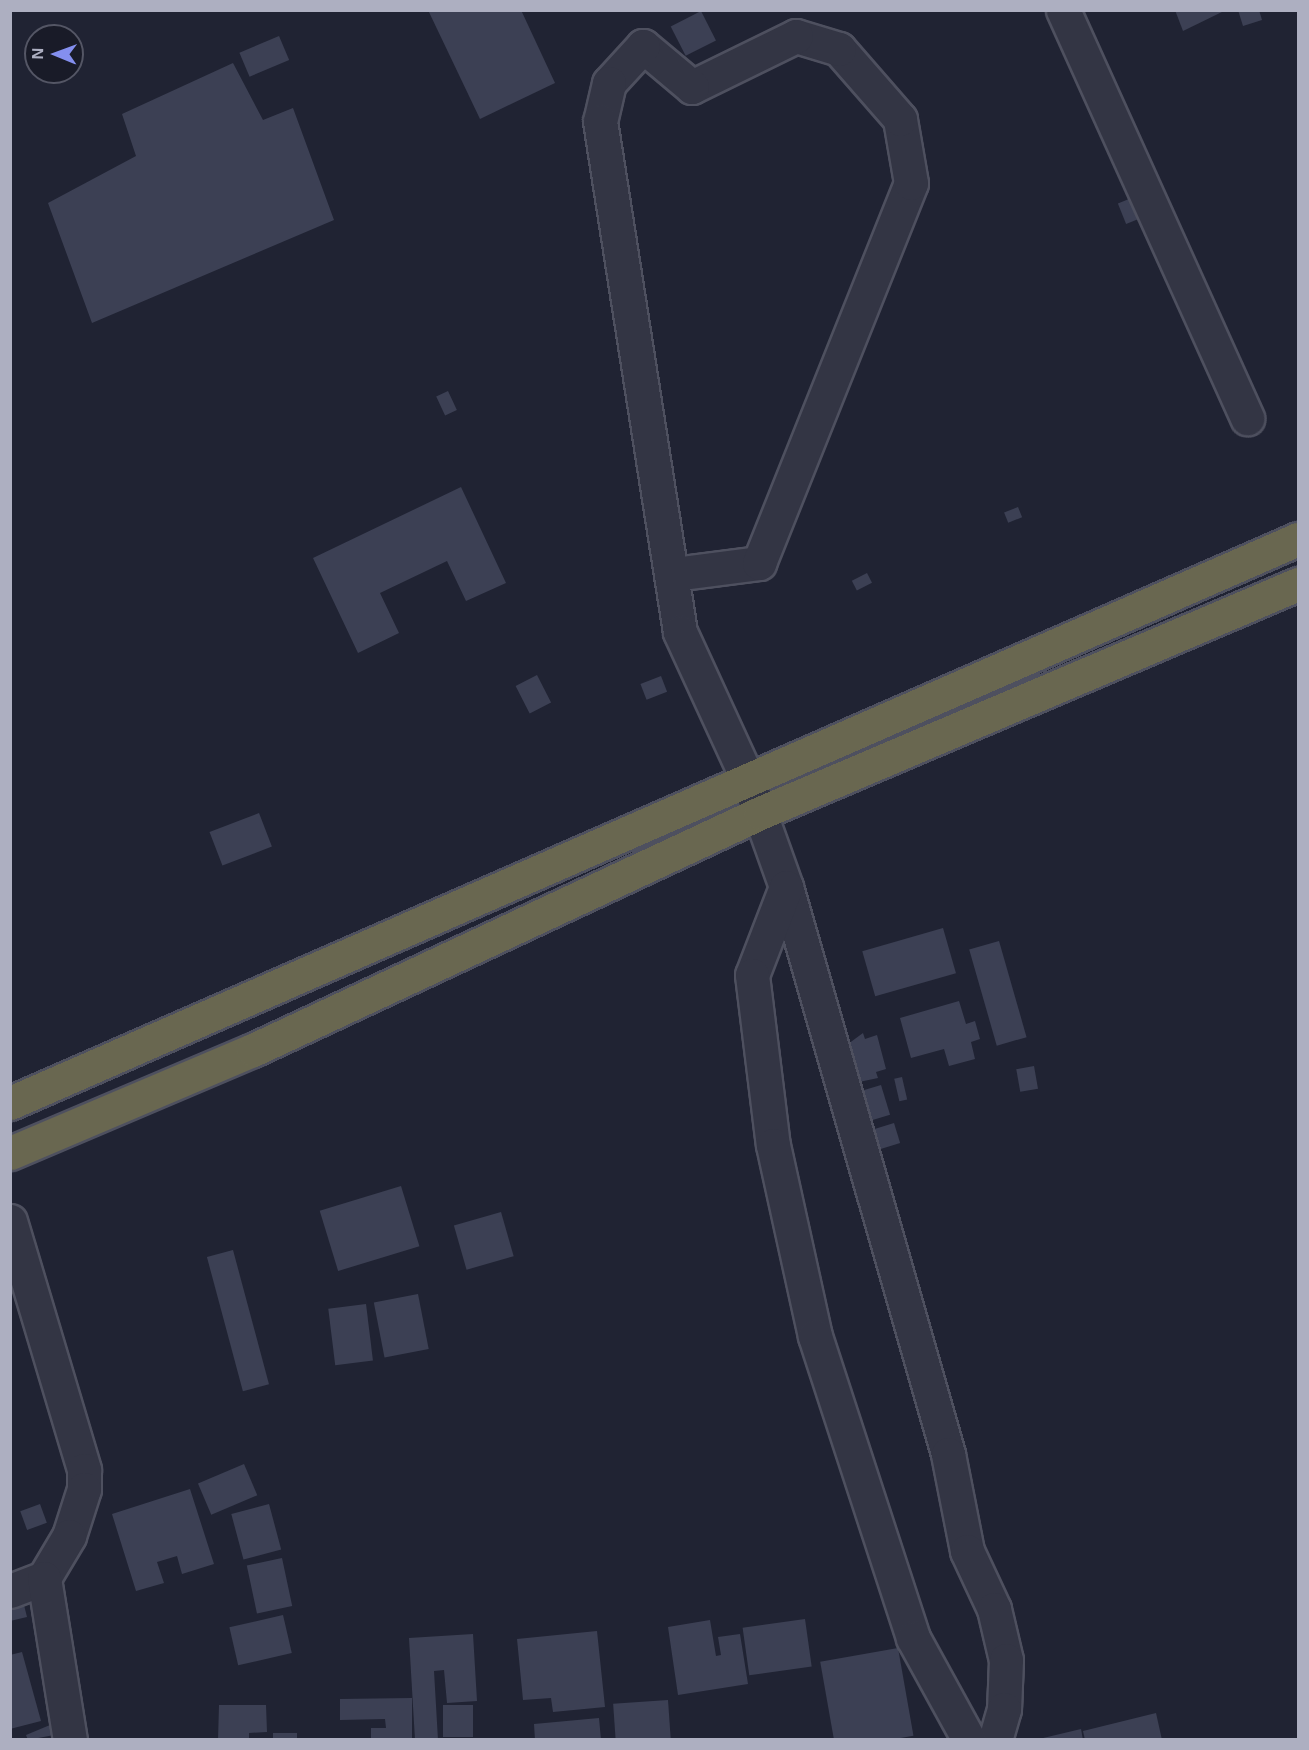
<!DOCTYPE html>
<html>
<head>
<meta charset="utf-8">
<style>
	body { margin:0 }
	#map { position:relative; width:1309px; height:1750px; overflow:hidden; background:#202333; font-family:Helvetica,sans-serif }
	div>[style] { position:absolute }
	.building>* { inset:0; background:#3c4054; transform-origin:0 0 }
	.roads { filter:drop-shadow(2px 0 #4e505f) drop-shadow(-2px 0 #4e505f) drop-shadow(0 2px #4e505f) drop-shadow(0 -2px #4e505f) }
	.minor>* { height:33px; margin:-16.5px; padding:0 16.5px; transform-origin:16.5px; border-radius:16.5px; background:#333544 }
	.highway>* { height:33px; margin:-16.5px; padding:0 16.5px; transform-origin:16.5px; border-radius:16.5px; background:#696750 }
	span { translate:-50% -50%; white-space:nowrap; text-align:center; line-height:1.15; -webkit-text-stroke:5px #191b28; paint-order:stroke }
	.frame { position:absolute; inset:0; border:12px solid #adafc1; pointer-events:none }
	.north { position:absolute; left:24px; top:24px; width:60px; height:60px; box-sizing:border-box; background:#191b28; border:2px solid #545665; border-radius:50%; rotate:271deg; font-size:16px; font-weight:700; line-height:24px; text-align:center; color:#adafc1 }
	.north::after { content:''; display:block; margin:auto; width:21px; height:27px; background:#848fef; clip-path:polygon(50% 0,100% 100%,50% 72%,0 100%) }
</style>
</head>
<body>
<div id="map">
	<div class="building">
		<div style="clip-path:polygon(428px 10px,521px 10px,555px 83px,480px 119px)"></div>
		<div style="clip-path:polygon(1175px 10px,1224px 10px,1224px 11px,1183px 31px)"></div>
		<div style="clip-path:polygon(1238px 10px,1259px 10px,1262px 20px,1243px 26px)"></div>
		<div style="left:701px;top:11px;width:33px;height:34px;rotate:63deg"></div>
		<div style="left:279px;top:36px;width:26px;height:43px;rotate:67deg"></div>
		<div style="clip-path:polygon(233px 63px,263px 120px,293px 108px,334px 220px,92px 323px,48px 203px,136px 156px,122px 114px)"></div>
		<div style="left:1129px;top:199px;width:22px;height:12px;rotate:68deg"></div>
		<div style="left:448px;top:391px;width:21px;height:13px;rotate:65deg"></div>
		<div style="clip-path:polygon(461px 487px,506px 583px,466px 601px,447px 561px,380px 593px,399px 633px,358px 653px,313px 558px)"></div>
		<div style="left:1018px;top:507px;width:11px;height:15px;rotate:68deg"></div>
		<div style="left:867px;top:573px;width:11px;height:17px;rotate:63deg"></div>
		<div style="left:537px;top:675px;width:31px;height:24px;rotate:63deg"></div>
		<div style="left:661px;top:676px;width:17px;height:22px;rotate:69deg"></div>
		<div style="left:259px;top:813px;width:36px;height:53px;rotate:69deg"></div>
		<div style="left:943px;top:928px;width:47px;height:84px;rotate:74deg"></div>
		<div style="left:999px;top:941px;width:100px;height:31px;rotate:74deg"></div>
		<div style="clip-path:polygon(959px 1001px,966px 1024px,975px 1021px,980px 1039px,971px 1042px,975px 1059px,949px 1066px,944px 1049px,911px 1058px,900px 1018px)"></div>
		<div style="clip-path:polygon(863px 1033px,865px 1039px,877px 1035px,886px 1069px,876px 1072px,878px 1078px,859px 1082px,848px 1044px)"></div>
		<div style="left:1034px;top:1066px;width:23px;height:18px;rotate:80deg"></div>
		<div style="left:902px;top:1077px;width:23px;height:8px;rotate:77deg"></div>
		<div style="left:881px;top:1085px;width:31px;height:20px;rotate:73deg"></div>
		<div style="left:894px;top:1123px;width:21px;height:22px;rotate:73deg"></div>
		<div style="left:401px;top:1186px;width:63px;height:85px;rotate:73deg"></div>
		<div style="left:501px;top:1212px;width:46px;height:49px;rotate:74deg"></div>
		<div style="left:233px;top:1250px;width:139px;height:27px;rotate:75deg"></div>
		<div style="left:418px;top:1294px;width:56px;height:45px;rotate:79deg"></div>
		<div style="left:366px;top:1304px;width:57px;height:38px;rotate:83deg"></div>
		<div style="left:244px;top:1464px;width:34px;height:50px;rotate:67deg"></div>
		<div style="clip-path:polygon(190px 1489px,214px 1564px,182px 1574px,177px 1556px,157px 1562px,164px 1583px,136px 1591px,112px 1514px)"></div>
		<div style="left:40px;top:1504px;width:20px;height:21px;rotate:70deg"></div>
		<div style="left:269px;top:1504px;width:47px;height:39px;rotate:75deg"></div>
		<div style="left:282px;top:1558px;width:49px;height:36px;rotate:78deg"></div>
		<div style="clip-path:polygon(22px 1597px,27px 1617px,10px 1621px,10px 1600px)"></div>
		<div style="left:283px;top:1615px;width:39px;height:55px;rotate:77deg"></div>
		<div style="left:805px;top:1619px;width:48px;height:63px;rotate:82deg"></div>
		<div style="clip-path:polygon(710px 1620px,716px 1656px,721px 1655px,718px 1637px,740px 1634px,748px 1684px,678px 1695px,668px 1627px)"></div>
		<div style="clip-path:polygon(597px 1631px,605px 1707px,553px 1712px,551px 1698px,523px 1700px,517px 1639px)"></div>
		<div style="clip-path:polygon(473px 1634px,477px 1701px,447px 1703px,444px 1670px,434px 1671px,438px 1740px,415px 1740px,409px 1638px)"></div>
		<div style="left:898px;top:1648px;width:89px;height:79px;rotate:80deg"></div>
		<div style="clip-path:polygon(22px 1652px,41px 1721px,10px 1729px,10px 1655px)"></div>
		<div style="clip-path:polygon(412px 1698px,412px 1739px,371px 1740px,371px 1728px,386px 1728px,385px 1719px,340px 1720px,340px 1699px)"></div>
		<div style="left:668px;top:1700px;width:40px;height:55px;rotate:86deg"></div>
		<div style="clip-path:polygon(219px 1705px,266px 1705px,267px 1732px,249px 1733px,249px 1740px,218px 1740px)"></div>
		<div style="left:473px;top:1705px;width:32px;height:30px;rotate:90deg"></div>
		<div style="clip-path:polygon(1156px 1713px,1162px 1740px,1085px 1740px,1083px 1731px)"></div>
		<div style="clip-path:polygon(599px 1718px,601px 1740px,535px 1740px,534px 1724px)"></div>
		<div style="clip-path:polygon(50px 1725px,54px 1735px,28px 1740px,26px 1735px)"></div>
		<div style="clip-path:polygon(1081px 1729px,1083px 1740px,1039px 1740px,1039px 1739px)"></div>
		<div style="left:273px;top:1733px;width:24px;height:7px"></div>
	</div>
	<div class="roads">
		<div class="minor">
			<div style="left:1063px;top:10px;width:448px;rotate:65.7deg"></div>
			<div style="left:674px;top:574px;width:86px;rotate:-7.4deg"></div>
			<div style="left:759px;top:563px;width:409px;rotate:-68.2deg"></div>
			<div style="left:911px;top:183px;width:65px;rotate:-99.8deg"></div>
			<div style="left:900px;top:119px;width:93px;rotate:-131.1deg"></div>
			<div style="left:839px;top:49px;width:45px;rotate:-163.2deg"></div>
			<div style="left:796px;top:36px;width:116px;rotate:153.9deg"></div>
			<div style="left:692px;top:87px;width:64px;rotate:-140.1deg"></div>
			<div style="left:643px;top:46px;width:50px;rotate:132.6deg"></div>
			<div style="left:609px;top:83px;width:39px;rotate:103deg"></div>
			<div style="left:600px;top:121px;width:517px;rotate:81.1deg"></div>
			<div style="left:680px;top:632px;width:163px;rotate:65.3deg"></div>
			<div style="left:748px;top:780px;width:114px;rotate:70.4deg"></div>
			<div style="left:786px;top:887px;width:590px;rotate:74.05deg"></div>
			<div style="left:948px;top:1454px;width:99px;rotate:78.9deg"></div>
			<div style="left:967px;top:1551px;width:64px;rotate:65deg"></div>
			<div style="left:994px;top:1609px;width:52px;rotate:76.8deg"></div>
			<div style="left:1006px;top:1660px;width:49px;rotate:92.3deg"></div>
			<div style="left:1004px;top:1709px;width:32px;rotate:106deg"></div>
			<div style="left:786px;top:887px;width:94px;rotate:111.1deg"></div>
			<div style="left:752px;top:975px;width:171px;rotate:83deg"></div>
			<div style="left:773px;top:1145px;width:196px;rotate:77.6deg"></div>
			<div style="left:815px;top:1336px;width:318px;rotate:72deg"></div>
			<div style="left:913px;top:1638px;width:116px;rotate:61.2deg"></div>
			<div style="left:10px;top:1221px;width:260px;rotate:73.4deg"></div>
			<div style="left:84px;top:1470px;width:19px;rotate:90deg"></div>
			<div style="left:84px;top:1489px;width:49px;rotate:107.7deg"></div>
			<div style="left:69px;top:1536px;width:49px;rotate:120.8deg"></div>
			<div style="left:44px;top:1578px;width:36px;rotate:159deg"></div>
			<div style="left:44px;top:1578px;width:164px;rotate:80.9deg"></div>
		</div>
		<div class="highway">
			<div style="left:10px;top:1103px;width:1406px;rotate:-23.65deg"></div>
			<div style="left:10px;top:1153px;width:264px;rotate:-23deg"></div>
			<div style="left:253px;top:1050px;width:560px;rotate:-25.05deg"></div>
			<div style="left:760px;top:813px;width:585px;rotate:-23.06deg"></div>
		</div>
	</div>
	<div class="frame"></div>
	<div class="north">N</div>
</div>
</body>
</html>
